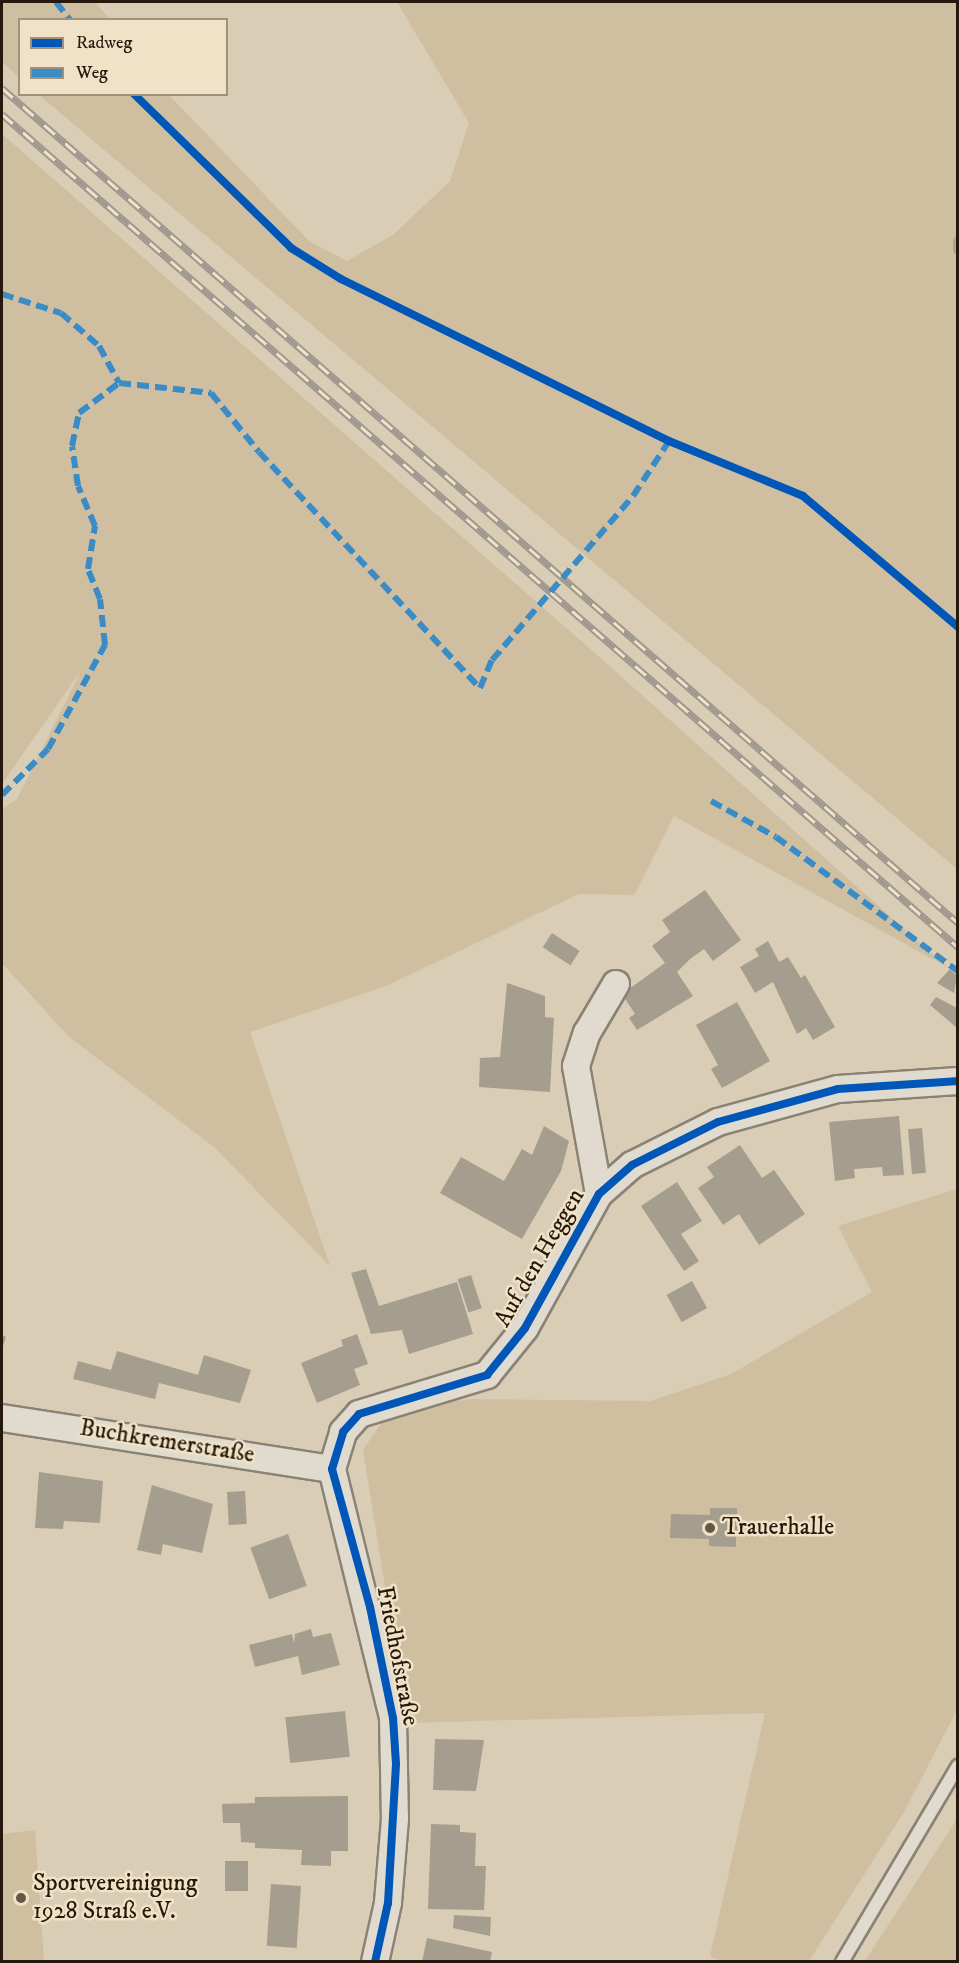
<!DOCTYPE html>
<html>
<head>
<meta charset="utf-8">
<style>
	body { margin:0 }
	#map { position:relative; width:959px; height:1963px; overflow:hidden; background:#d9cdb6; font-family:"IM FELL DW Pica",serif }
	div>[style] { position:absolute }
	.green>* { inset:0; background:#cfbe9f }
	.stream>* { height:10px; margin:-5px; padding:0 5px; transform-origin:5px; border-radius:5px; background:#b5a487 }
	.building>* { inset:0; background:#a59d8d; transform-origin:0 0 }
	.roads { filter:drop-shadow(2px 0 #8b8274) drop-shadow(-2px 0 #8b8274) drop-shadow(0 2px #8b8274) drop-shadow(0 -2px #8b8274) }
	.lane>* { height:12px; margin:-6px; padding:0 6px; transform-origin:6px; border-radius:6px; background:#e1dbcf }
	.street>* { height:26px; margin:-13px; padding:0 13px; transform-origin:13px; border-radius:13px; background:#e1dbcf }
	.rail>* { height:7px; margin-top:-3.5px; transform-origin:0; background:repeating-linear-gradient(90deg,#efe2c6 0 14px,#9e988e 0 28px); box-sizing:border-box; border-block:2px solid #9e988e }
	.quiet>* { height:6px; margin-top:-3px; transform-origin:0; background:repeating-linear-gradient(90deg,#3a8cc6 0 12px,transparent 0 18px) }
	.cycleway>* { height:8px; margin:-4px; padding:0 4px; transform-origin:4px; border-radius:4px; background:#0057b8 }
	.dots>* { width:16px; height:16px; translate:-50% -50%; box-sizing:border-box; border:3px solid #efe2c6; border-radius:50% }
	span { translate:-50% -50%; white-space:nowrap; text-align:center; line-height:1.15; -webkit-text-stroke:5px #efe2c6; paint-order:stroke }
	.street-label { font-size:24px; color:#26180c }
	.poi-label { font-size:24px; color:#26180c }
	.left { translate:0 -50%; text-align:left }
	.frame { position:absolute; inset:0; border:3px solid #26180c; pointer-events:none }
	.legend { position:absolute; left:18px; top:18px; width:210px; height:78px; box-sizing:border-box; background:#efe2c6; border:2px solid #9f917c; margin:0; padding:8px 10px; list-style:none; font-size:18px; color:#26180c }
	.legend li { display:flex; align-items:center; gap:12px; height:30px }
	.legend b { width:30px; border:2px solid #9f917c }
</style>
</head>
<body>
<div id="map">
	<div class="green">
		<div style="clip-path:polygon(2px 2px,95px 2px,110px 19px,20px 20px,19px 77px,2px 62px)"></div>
		<div style="clip-path:polygon(397px 2px,957px 2px,957px 869px,39px 95px,169px 95px,309px 241px,347px 261px,393px 235px,450px 181px,469px 123px)"></div>
		<div style="clip-path:polygon(2px 134px,588px 647px,947px 967px,674px 816px,634px 895px,579px 894px,386px 986px,250px 1032px,330px 1266px,214px 1147px,68px 1036px,2px 963px,2px 809px,17px 799px,82px 669px,2px 784px)"></div>
		<div style="clip-path:polygon(957px 1189px,957px 1710px,904px 1812px,809px 1961px,721px 1961px,710px 1956px,765px 1713px,407px 1723px,363px 1450px,385px 1418px,416px 1405px,473px 1399px,650px 1401px,731px 1374px,872px 1292px,838px 1226px)"></div>
		<div style="clip-path:polygon(957px 1819px,957px 1961px,865px 1961px)"></div>
		<div style="clip-path:polygon(35px 1830px,44px 1961px,2px 1961px,2px 1834px)"></div>
	</div>
	<div class="stream">
		<div style="left:958px;top:241px;width:9px;rotate:90deg"></div>
	</div>
	<div class="building">
		<div style="clip-path:polygon(705px 890px,741px 940px,713px 961px,704px 949px,690px 959px,677px 972px,693px 996px,637px 1030px,629px 1018px,635px 1014px,622px 994px,665px 963px,652px 946px,670px 932px,662px 920px)"></div>
		<div style="left:552px;top:933px;width:33px;height:17px;rotate:33deg"></div>
		<div style="clip-path:polygon(768px 941px,779px 962px,788px 957px,801px 978px,805px 975px,835px 1027px,813px 1040px,806px 1028px,797px 1034px,773px 982px,755px 993px,740px 967px,759px 956px,755px 949px)"></div>
		<div style="clip-path:polygon(950px 969px,957px 976px,954px 993px,937px 983px)"></div>
		<div style="clip-path:polygon(507px 983px,545px 996px,545px 1017px,554px 1018px,550px 1092px,479px 1087px,480px 1058px,500px 1057px)"></div>
		<div style="clip-path:polygon(936px 997px,957px 1008px,957px 1028px,930px 1005px)"></div>
		<div style="clip-path:polygon(737px 1002px,770px 1061px,722px 1088px,711px 1069px,718px 1065px,696px 1025px)"></div>
		<div style="clip-path:polygon(899px 1116px,904px 1175px,883px 1176px,882px 1167px,854px 1169px,855px 1178px,835px 1181px,829px 1122px)"></div>
		<div style="clip-path:polygon(544px 1126px,569px 1141px,561px 1171px,522px 1239px,440px 1193px,461px 1157px,504px 1181px,522px 1149px,532px 1155px)"></div>
		<div style="left:922px;top:1128px;width:45px;height:14px;rotate:85deg"></div>
		<div style="clip-path:polygon(740px 1145px,762px 1178px,774px 1170px,805px 1214px,759px 1245px,739px 1214px,723px 1225px,698px 1188px,714px 1177px,707px 1167px)"></div>
		<div style="clip-path:polygon(677px 1182px,702px 1221px,681px 1234px,699px 1261px,684px 1271px,641px 1206px)"></div>
		<div style="clip-path:polygon(366px 1269px,379px 1306px,457px 1282px,473px 1334px,409px 1354px,402px 1330px,371px 1334px,351px 1273px)"></div>
		<div style="left:471px;top:1275px;width:35px;height:14px;rotate:72deg"></div>
		<div style="left:692px;top:1281px;width:31px;height:29px;rotate:61deg"></div>
		<div style="clip-path:polygon(357px 1334px,368px 1364px,354px 1369px,360px 1385px,317px 1403px,301px 1363px,343px 1346px,341px 1340px)"></div>
		<div style="clip-path:polygon(2px 1335px,6px 1337px,2px 1349px)"></div>
		<div style="clip-path:polygon(117px 1351px,198px 1375px,204px 1355px,251px 1370px,240px 1403px,159px 1383px,155px 1399px,73px 1379px,78px 1361px,111px 1370px)"></div>
		<div style="clip-path:polygon(39px 1472px,103px 1481px,100px 1523px,64px 1521px,63px 1529px,35px 1528px)"></div>
		<div style="clip-path:polygon(152px 1485px,213px 1504px,202px 1553px,163px 1544px,161px 1555px,137px 1550px)"></div>
		<div style="left:245px;top:1491px;width:33px;height:18px;rotate:87deg"></div>
		<div style="clip-path:polygon(710px 1508px,737px 1508px,737px 1521px,749px 1521px,748px 1535px,736px 1535px,736px 1547px,709px 1546px,709px 1539px,670px 1538px,671px 1514px,710px 1515px)"></div>
		<div style="left:288px;top:1534px;width:55px;height:40px;rotate:70deg"></div>
		<div style="clip-path:polygon(311px 1629px,313px 1637px,331px 1633px,340px 1665px,302px 1675px,298px 1656px,255px 1667px,249px 1645px,292px 1634px,294px 1643px,295px 1634px)"></div>
		<div style="left:345px;top:1711px;width:46px;height:60px;rotate:84deg"></div>
		<div style="clip-path:polygon(435px 1739px,484px 1740px,476px 1791px,433px 1790px)"></div>
		<div style="clip-path:polygon(348px 1796px,348px 1851px,331px 1851px,331px 1866px,301px 1865px,302px 1850px,255px 1848px,255px 1843px,241px 1842px,240px 1823px,223px 1823px,222px 1804px,255px 1803px,255px 1797px)"></div>
		<div style="clip-path:polygon(431px 1824px,460px 1825px,460px 1832px,476px 1833px,475px 1866px,486px 1866px,484px 1910px,428px 1909px)"></div>
		<div style="left:225px;top:1861px;width:23px;height:30px"></div>
		<div style="left:271px;top:1884px;width:30px;height:62px;rotate:4deg"></div>
		<div style="clip-path:polygon(454px 1915px,491px 1917px,490px 1936px,453px 1928px)"></div>
		<div style="clip-path:polygon(427px 1938px,492px 1952px,490px 1962px,422px 1962px)"></div>
	</div>
	<div class="roads">
		<div class="lane">
			<div style="left:842px;top:1962px;width:228px;rotate:-59.4deg"></div>
		</div>
		<div class="street">
			<div style="left:599px;top:1194px;width:130px;rotate:-100.2deg"></div>
			<div style="left:576px;top:1066px;width:35px;rotate:-72deg"></div>
			<div style="left:587px;top:1033px;width:57px;rotate:-59.4deg"></div>
			<div style="left:2px;top:1418px;width:334px;rotate:8.8deg"></div>
			<div style="left:332px;top:1469px;width:39px;rotate:-73deg"></div>
			<div style="left:343px;top:1432px;width:24px;rotate:-48deg"></div>
			<div style="left:359px;top:1414px;width:134px;rotate:-16.9deg"></div>
			<div style="left:487px;top:1375px;width:60px;rotate:-51deg"></div>
			<div style="left:525px;top:1328px;width:153px;rotate:-61.1deg"></div>
			<div style="left:599px;top:1194px;width:44px;rotate:-41.3deg"></div>
			<div style="left:632px;top:1165px;width:96px;rotate:-26.6deg"></div>
			<div style="left:718px;top:1122px;width:124px;rotate:-15.4deg"></div>
			<div style="left:838px;top:1089px;width:120px;rotate:-3.8deg"></div>
			<div style="left:332px;top:1469px;width:256px;rotate:76.2deg"></div>
			<div style="left:393px;top:1718px;width:101px;rotate:88.9deg"></div>
			<div style="left:395px;top:1819px;width:84px;rotate:94.8deg"></div>
			<div style="left:388px;top:1903px;width:60px;rotate:102.4deg"></div>
		</div>
	</div>
	<div class="rail">
		<div style="left:2px;top:88px;width:1269px;rotate:41.13deg"></div>
		<div style="left:2px;top:114px;width:1268px;rotate:41.07deg"></div>
	</div>
	<div class="quiet">
		<div style="left:56px;top:2px;width:23px;rotate:52deg"></div>
		<div style="left:2px;top:294px;width:62px;rotate:17.9deg"></div>
		<div style="left:61px;top:313px;width:50px;rotate:41deg"></div>
		<div style="left:99px;top:346px;width:42px;rotate:61.6deg"></div>
		<div style="left:2px;top:795px;width:65px;rotate:-45deg"></div>
		<div style="left:48px;top:749px;width:119px;rotate:-61.3deg"></div>
		<div style="left:105px;top:645px;width:46px;rotate:-96.2deg"></div>
		<div style="left:100px;top:599px;width:32px;rotate:-112deg"></div>
		<div style="left:88px;top:569px;width:44px;rotate:-80.8deg"></div>
		<div style="left:95px;top:526px;width:43px;rotate:-113deg"></div>
		<div style="left:78px;top:486px;width:40px;rotate:-98.5deg"></div>
		<div style="left:72px;top:446px;width:34px;rotate:-78deg"></div>
		<div style="left:79px;top:413px;width:50px;rotate:-36.9deg"></div>
		<div style="left:119px;top:383px;width:93px;rotate:6.2deg"></div>
		<div style="left:211px;top:393px;width:76px;rotate:50.9deg"></div>
		<div style="left:259px;top:452px;width:323px;rotate:46.9deg"></div>
		<div style="left:480px;top:688px;width:30px;rotate:-67deg"></div>
		<div style="left:492px;top:660px;width:216px;rotate:-49.3deg"></div>
		<div style="left:633px;top:496px;width:66px;rotate:-56.8deg"></div>
		<div style="left:711px;top:801px;width:74px;rotate:29deg"></div>
		<div style="left:776px;top:837px;width:226px;rotate:36.4deg"></div>
	</div>
	<div class="cycleway">
		<div style="left:134px;top:94px;width:220px;rotate:44.4deg"></div>
		<div style="left:291px;top:248px;width:59px;rotate:31.8deg"></div>
		<div style="left:341px;top:279px;width:366px;rotate:26.3deg"></div>
		<div style="left:669px;top:441px;width:145px;rotate:22.3deg"></div>
		<div style="left:803px;top:496px;width:203px;rotate:40.2deg"></div>
		<div style="left:375px;top:1962px;width:60px;rotate:-77.6deg"></div>
		<div style="left:388px;top:1903px;width:139px;rotate:-86.7deg"></div>
		<div style="left:396px;top:1764px;width:46px;rotate:-93.7deg"></div>
		<div style="left:393px;top:1718px;width:113px;rotate:-101.7deg"></div>
		<div style="left:370px;top:1607px;width:143px;rotate:-105.4deg"></div>
		<div style="left:332px;top:1469px;width:39px;rotate:-73deg"></div>
		<div style="left:343px;top:1432px;width:24px;rotate:-48deg"></div>
		<div style="left:359px;top:1414px;width:134px;rotate:-16.9deg"></div>
		<div style="left:487px;top:1375px;width:60px;rotate:-51deg"></div>
		<div style="left:525px;top:1328px;width:153px;rotate:-61.1deg"></div>
		<div style="left:599px;top:1194px;width:44px;rotate:-41.3deg"></div>
		<div style="left:632px;top:1165px;width:96px;rotate:-26.6deg"></div>
		<div style="left:718px;top:1122px;width:124px;rotate:-15.4deg"></div>
		<div style="left:838px;top:1089px;width:120px;rotate:-3.8deg"></div>
	</div>
	<div class="dots">
		<div style="left:710px;top:1528px;background:#655748"></div>
		<div style="left:21px;top:1898px;background:#655748"></div>
	</div>
	<div class="street-label">
		<span style="left:540px;top:1258px;rotate:-60deg">Auf den Heggen</span>
		<span style="left:167px;top:1442px;rotate:9deg">Buchkremerstraße</span>
		<span style="left:397px;top:1656px;rotate:79deg">Friedhofstraße</span>
	</div>
	<div class="poi-label">
		<span class="left" style="left:722px;top:1528px">Trauerhalle</span>
		<span class="left" style="left:33px;top:1898px">Sportvereinigung<br>1928 Straß e.V.</span>
	</div>
	<div class="frame"></div>
	<ul class="legend">
	<li><b style="height:8px;background:#0057b8"></b>Radweg</li>
	<li><b style="height:8px;background:#3a8cc6"></b>Weg</li>
	</ul>
</div>
</body>
</html>
